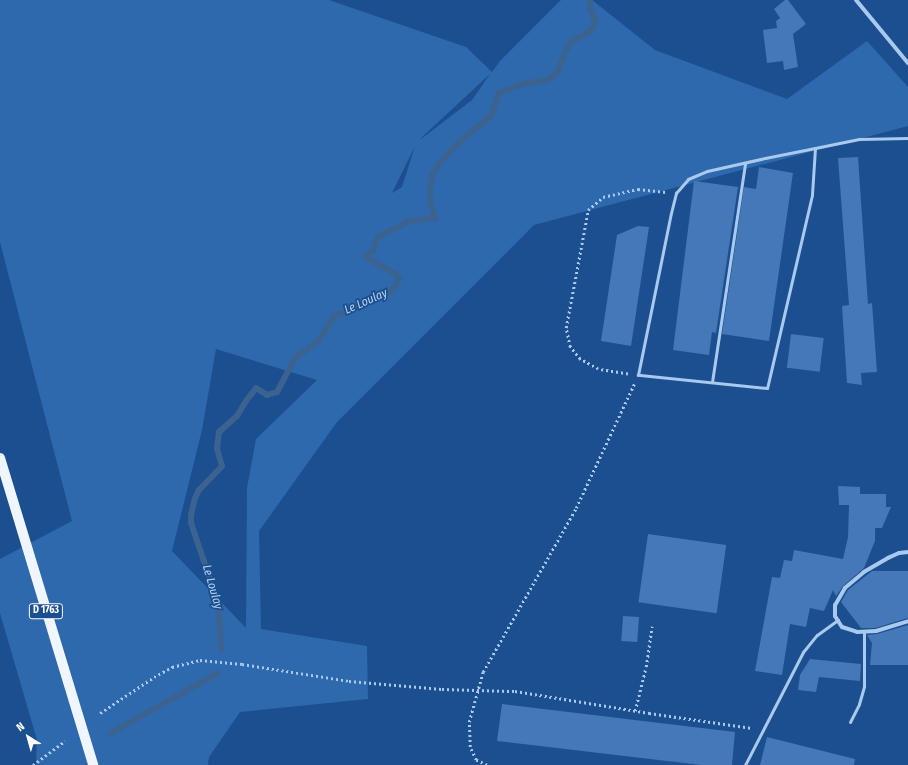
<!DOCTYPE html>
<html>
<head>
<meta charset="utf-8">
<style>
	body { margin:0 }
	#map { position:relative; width:908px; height:765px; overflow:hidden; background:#1b4f8f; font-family:"Fira Sans Condensed",sans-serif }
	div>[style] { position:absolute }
	.green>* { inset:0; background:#2e69ad }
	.stream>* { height:6px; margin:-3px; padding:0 3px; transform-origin:3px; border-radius:3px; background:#3c6290 }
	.building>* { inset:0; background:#4478b7; transform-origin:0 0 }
	.path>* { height:2.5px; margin-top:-1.25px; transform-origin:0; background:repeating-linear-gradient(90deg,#a9c9ee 0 2px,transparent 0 5px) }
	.lane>* { height:3px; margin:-1.5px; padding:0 1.5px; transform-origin:1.5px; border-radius:1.5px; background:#a9c9ee }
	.street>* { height:4px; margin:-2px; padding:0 2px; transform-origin:2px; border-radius:2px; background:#a9c9ee }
	.primary>* { height:10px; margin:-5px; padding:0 5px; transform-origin:5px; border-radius:5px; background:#f0f6ff }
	span { translate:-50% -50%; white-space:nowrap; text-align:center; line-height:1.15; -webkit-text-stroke:3.5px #1b4f8f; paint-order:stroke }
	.shield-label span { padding:1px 3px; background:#1b4f8f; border:1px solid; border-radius:3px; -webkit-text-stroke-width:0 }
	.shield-label { font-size:10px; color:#fff; font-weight:700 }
	.water-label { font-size:12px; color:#b5d3f5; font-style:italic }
	.north { position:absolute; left:8px; top:717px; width:40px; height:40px; -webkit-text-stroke:3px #1b4f8f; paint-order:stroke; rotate:323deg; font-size:11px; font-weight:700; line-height:16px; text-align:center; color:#fff }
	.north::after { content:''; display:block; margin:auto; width:14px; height:18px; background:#fff; clip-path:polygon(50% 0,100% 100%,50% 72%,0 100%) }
</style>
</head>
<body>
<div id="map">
	<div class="green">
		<div style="clip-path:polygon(evenodd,0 0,329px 0,466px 47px,492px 72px,500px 61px,561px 0,592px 0,655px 50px,787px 99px,867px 41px,908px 87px,908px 126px,534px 225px,337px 422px,259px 531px,261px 629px,367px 646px,368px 699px,240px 712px,209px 757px,208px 765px,36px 765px,37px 740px,0 613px,0 559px,72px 521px,0 242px,0 0,490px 74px,472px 100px,421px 139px,421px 138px,490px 74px,0 0,415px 146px,402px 187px,392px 193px,415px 146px,0 0,216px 349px,317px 380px,256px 439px,247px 488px,246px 628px,172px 551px,202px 430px,216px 349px)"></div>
	</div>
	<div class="stream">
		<div style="left:221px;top:649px;width:43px;rotate:-92.7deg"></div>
		<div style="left:219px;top:606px;width:88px;rotate:-108.6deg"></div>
		<div style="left:191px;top:523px;width:8px;rotate:-90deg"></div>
		<div style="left:191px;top:515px;width:17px;rotate:-77deg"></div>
		<div style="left:195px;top:498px;width:9px;rotate:-63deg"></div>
		<div style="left:199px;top:490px;width:33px;rotate:-46deg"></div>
		<div style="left:222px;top:466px;width:19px;rotate:-106deg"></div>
		<div style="left:217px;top:448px;width:16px;rotate:-83deg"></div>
		<div style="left:219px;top:432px;width:24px;rotate:-42deg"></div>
		<div style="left:237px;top:416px;width:17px;rotate:-59deg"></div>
		<div style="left:246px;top:401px;width:16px;rotate:-52deg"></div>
		<div style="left:256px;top:388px;width:13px;rotate:32deg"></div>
		<div style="left:267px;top:395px;width:10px;rotate:-17deg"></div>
		<div style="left:277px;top:392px;width:38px;rotate:-62deg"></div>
		<div style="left:295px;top:358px;width:29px;rotate:-36deg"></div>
		<div style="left:318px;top:341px;width:30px;rotate:-57deg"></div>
		<div style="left:334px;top:316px;width:30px;rotate:-21deg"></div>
		<div style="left:362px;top:305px;width:24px;rotate:-33deg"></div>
		<div style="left:382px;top:292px;width:9px"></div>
		<div style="left:391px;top:292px;width:16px;rotate:-60deg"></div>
		<div style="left:399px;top:278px;width:5px;rotate:-127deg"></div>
		<div style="left:396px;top:274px;width:35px;rotate:-151deg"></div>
		<div style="left:365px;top:257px;width:11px;rotate:-41deg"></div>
		<div style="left:373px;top:250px;width:14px;rotate:-69deg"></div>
		<div style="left:378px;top:237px;width:35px;rotate:-27deg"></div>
		<div style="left:409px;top:221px;width:26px;rotate:-7deg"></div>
		<div style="left:435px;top:218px;width:19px;rotate:-106deg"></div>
		<div style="left:430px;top:200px;width:13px;rotate:-90deg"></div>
		<div style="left:430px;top:187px;width:13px;rotate:-77deg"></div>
		<div style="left:433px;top:174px;width:14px;rotate:-60deg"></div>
		<div style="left:440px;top:162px;width:29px;rotate:-46deg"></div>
		<div style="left:460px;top:141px;width:40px;rotate:-39deg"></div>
		<div style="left:491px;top:116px;width:24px;rotate:-71deg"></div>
		<div style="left:499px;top:93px;width:25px;rotate:-21deg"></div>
		<div style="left:522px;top:84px;width:25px;rotate:-9deg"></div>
		<div style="left:547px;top:80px;width:12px;rotate:-35deg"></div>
		<div style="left:557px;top:73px;width:29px;rotate:-68deg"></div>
		<div style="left:568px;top:46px;width:6px;rotate:-51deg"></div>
		<div style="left:572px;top:41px;width:19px;rotate:-28deg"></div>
		<div style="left:589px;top:32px;width:6px;rotate:-51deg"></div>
		<div style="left:593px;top:27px;width:7px;rotate:-74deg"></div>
		<div style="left:595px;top:20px;width:13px;rotate:-113deg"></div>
		<div style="left:590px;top:8px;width:8px;rotate:-90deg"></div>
		<div style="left:111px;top:733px;width:123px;rotate:-29.3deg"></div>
	</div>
	<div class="building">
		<div style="clip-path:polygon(785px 0,788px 0,806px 24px,793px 34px,798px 67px,784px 70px,783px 61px,767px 63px,763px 30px,777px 28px,776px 21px,780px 18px,774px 9px)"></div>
		<div style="clip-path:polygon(858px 157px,868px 304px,872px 303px,877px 372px,861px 373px,862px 385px,847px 383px,842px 306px,849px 305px,838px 158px)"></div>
		<div style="clip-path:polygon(759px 167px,793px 173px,769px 341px,722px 334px,744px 187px,756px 189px)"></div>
		<div style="clip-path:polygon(694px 181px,738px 187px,716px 333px,712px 332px,709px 355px,673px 350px)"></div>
		<div style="clip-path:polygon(638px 226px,649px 227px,631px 346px,601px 341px,617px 235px)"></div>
		<div style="left:791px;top:334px;width:33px;height:34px;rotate:7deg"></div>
		<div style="clip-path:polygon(838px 486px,860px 487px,860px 494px,886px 494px,886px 507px,891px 507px,882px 528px,875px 528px,875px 541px,864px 568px,843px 586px,836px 596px,833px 590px,824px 611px,810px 608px,806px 627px,790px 624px,782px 675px,755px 671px,772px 577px,780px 578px,784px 560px,792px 561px,794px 550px,843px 559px,848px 537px,849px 505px,839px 505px)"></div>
		<div style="left:648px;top:534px;width:79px;height:69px;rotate:8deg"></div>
		<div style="clip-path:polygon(872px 571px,908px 571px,908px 618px,875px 628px,861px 628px,841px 602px,848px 590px)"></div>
		<div style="left:623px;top:616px;width:16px;height:25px;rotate:4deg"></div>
		<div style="clip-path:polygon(908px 625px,908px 665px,870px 665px,872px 643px,867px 635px,877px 634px)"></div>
		<div style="clip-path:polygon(810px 659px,861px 664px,860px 681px,819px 677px,816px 692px,798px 690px,800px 675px)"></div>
		<div style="clip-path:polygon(502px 704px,735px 732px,732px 765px,701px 765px,497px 741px)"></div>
		<div style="clip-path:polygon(767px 737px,855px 759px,854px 765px,760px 765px)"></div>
	</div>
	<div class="path">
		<div style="left:628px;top:374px;width:30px;rotate:-171deg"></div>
		<div style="left:598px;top:369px;width:21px;rotate:-151deg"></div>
		<div style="left:580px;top:359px;width:16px;rotate:-130deg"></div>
		<div style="left:570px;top:347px;width:19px;rotate:-102deg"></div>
		<div style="left:566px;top:328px;width:120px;rotate:-79.4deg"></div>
		<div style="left:588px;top:210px;width:20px;rotate:-41deg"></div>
		<div style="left:603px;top:197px;width:36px;rotate:-13deg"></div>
		<div style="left:638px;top:189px;width:28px;rotate:6deg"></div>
		<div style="left:635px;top:711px;width:45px;rotate:-76deg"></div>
		<div style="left:646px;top:667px;width:41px;rotate:-81.7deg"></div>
		<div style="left:100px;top:713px;width:65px;rotate:-33.7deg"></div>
		<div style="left:154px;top:677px;width:21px;rotate:-29deg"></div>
		<div style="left:172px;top:667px;width:29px;rotate:-14deg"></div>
		<div style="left:200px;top:660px;width:42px;rotate:5.4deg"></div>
		<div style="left:242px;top:664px;width:108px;rotate:9deg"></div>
		<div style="left:349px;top:681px;width:93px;rotate:4.9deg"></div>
		<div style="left:442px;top:689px;width:73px;rotate:1.6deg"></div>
		<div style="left:515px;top:691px;width:136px;rotate:9.3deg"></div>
		<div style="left:649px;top:713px;width:104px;rotate:8.3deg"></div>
		<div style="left:33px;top:765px;width:40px;rotate:-37deg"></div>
		<div style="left:487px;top:765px;width:12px;rotate:-156deg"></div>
		<div style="left:476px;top:760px;width:14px;rotate:-115deg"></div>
		<div style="left:470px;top:747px;width:25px;rotate:-92deg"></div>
		<div style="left:469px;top:722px;width:52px;rotate:-74.4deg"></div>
		<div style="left:483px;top:672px;width:189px;rotate:-60.4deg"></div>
		<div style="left:576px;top:508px;width:137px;rotate:-64.9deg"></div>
	</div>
	<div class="lane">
		<div style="left:815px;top:148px;width:47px;rotate:93.7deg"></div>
		<div style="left:812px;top:195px;width:198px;rotate:103.1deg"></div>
		<div style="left:767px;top:388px;width:130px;rotate:-174.2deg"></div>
		<div style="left:638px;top:375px;width:165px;rotate:-78.5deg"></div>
		<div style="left:671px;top:213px;width:21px;rotate:-76deg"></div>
		<div style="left:676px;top:193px;width:18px;rotate:-49deg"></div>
		<div style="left:688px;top:179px;width:21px;rotate:-23deg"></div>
		<div style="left:707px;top:171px;width:59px;rotate:-12.6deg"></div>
		<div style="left:765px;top:158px;width:51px;rotate:-11.3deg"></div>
		<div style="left:815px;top:148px;width:45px;rotate:-11.6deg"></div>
		<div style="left:859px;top:139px;width:49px;rotate:-1.2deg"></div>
		<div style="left:712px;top:382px;width:221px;rotate:-81.4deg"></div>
		<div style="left:850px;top:722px;width:20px;rotate:-63deg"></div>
		<div style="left:859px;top:704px;width:19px;rotate:-74deg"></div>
		<div style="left:864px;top:686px;width:54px;rotate:-90deg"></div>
		<div style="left:745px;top:765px;width:127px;rotate:-62.8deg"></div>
		<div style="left:803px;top:652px;width:22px;rotate:-51deg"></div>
		<div style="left:817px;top:635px;width:26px;rotate:-36deg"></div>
	</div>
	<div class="street">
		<div style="left:856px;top:0;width:82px;rotate:50.5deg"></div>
		<div style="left:908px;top:552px;width:9px;rotate:174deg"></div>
		<div style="left:899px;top:553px;width:12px;rotate:156deg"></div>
		<div style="left:888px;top:558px;width:28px;rotate:150deg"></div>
		<div style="left:864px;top:572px;width:25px;rotate:140deg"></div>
		<div style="left:845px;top:588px;width:20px;rotate:120deg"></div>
		<div style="left:835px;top:605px;width:11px;rotate:90deg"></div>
		<div style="left:835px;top:616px;width:13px;rotate:58deg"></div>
		<div style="left:842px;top:627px;width:16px;rotate:18deg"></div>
		<div style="left:857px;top:632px;width:19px;rotate:-3deg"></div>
		<div style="left:876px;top:631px;width:34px;rotate:-17deg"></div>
	</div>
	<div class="primary">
		<div style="left:0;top:458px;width:321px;rotate:73.1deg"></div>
	</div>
	<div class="shield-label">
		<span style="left:46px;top:611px">D 1763</span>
	</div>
	<div class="water-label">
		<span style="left:366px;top:302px;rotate:-24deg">Le Loulay</span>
		<span style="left:212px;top:587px;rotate:74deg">Le Loulay</span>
	</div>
	<div class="north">N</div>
</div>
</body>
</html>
